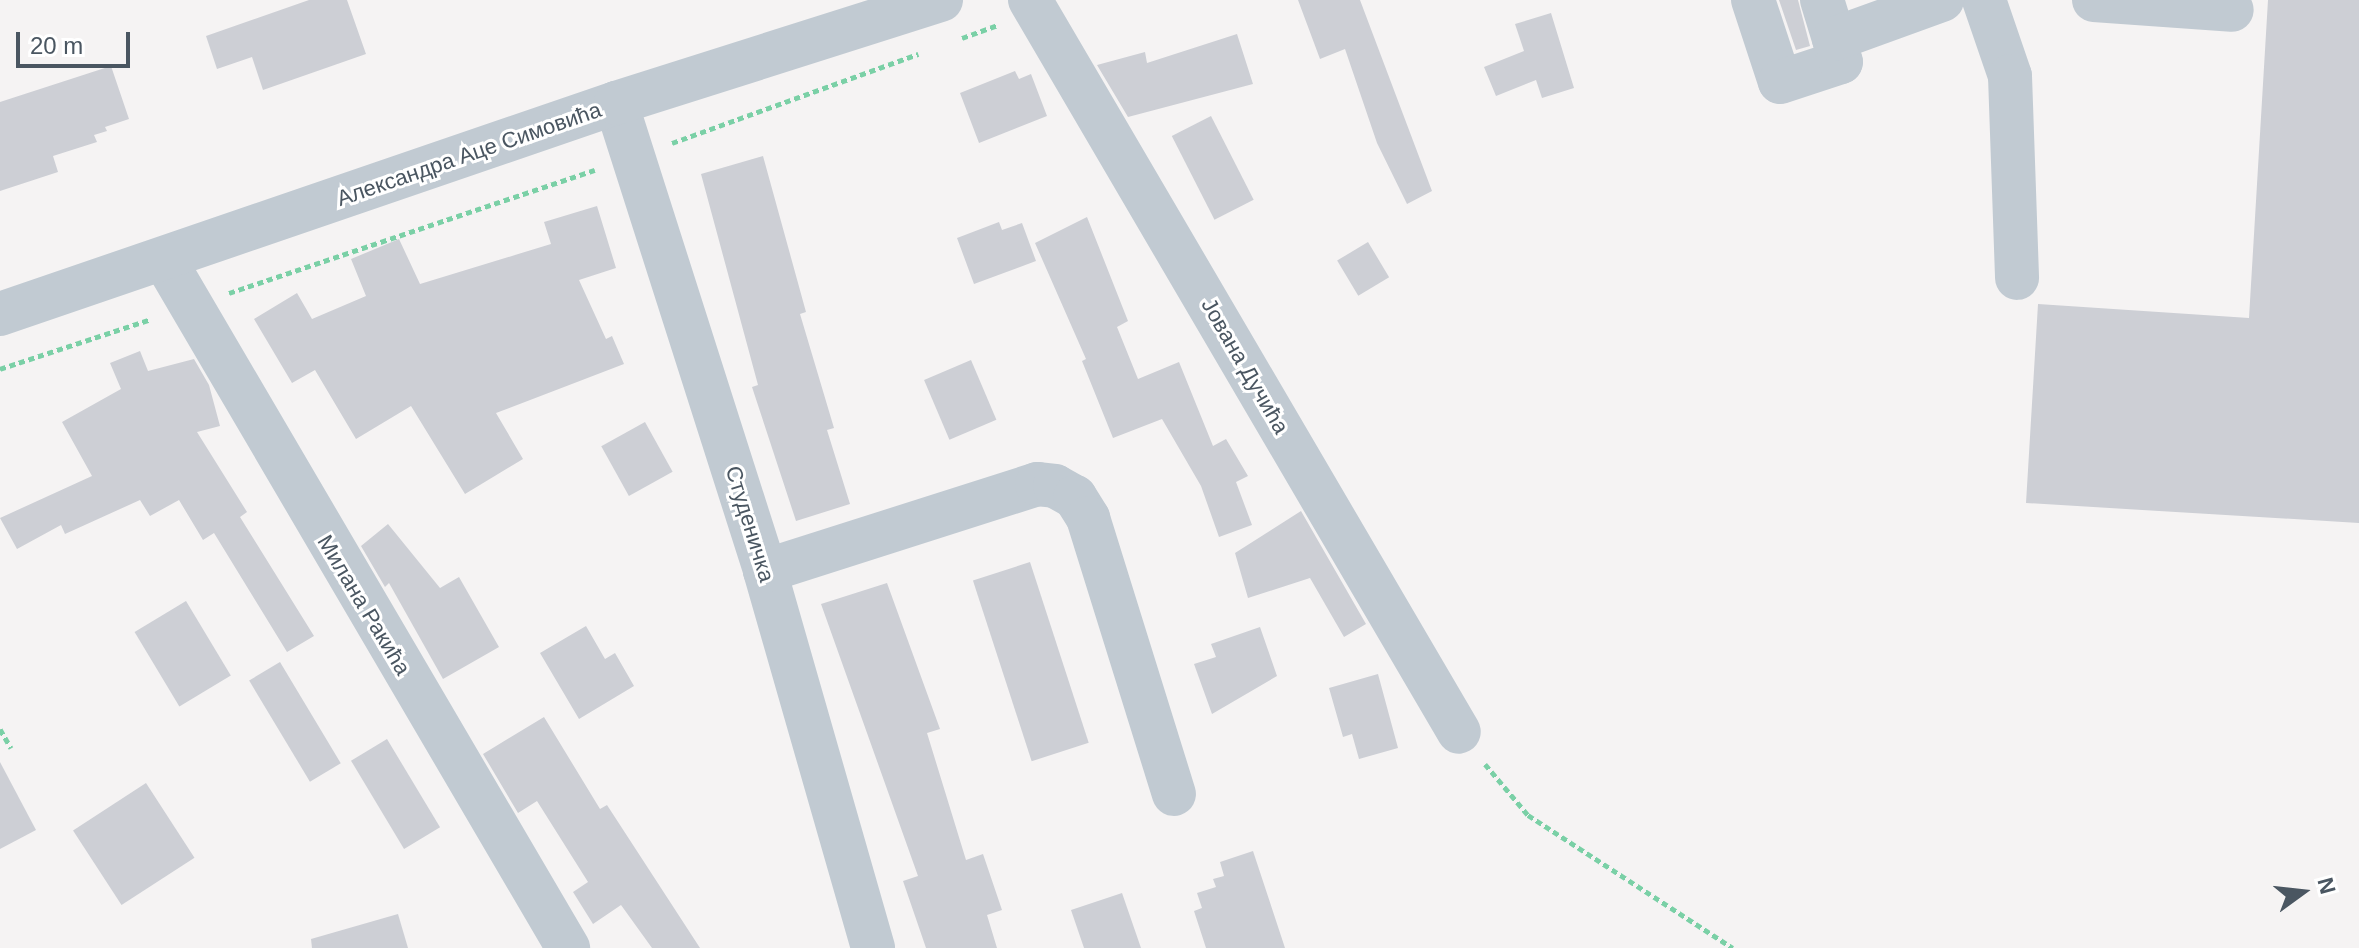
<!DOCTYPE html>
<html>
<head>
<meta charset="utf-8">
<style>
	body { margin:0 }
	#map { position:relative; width:2359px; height:948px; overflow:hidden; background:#f5f3f3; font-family:Arial,sans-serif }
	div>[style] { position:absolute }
	.building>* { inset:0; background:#cdcfd5; transform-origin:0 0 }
	.path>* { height:5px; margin-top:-2.5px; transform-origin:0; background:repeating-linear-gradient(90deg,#7ad0a6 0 6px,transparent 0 10px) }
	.minor>* { height:44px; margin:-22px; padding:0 22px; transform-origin:22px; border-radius:22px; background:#c1cad2 }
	span { translate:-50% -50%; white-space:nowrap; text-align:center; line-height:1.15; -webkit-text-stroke:6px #fff; paint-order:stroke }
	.street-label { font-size:22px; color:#4a5661 }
	.north { position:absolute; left:2263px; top:852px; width:80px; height:80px; -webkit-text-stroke:6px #fff; paint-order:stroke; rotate:75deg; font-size:22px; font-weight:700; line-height:32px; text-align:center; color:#4a5661 }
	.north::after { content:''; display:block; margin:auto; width:28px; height:36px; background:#4a5661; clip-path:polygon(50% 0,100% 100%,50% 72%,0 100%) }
	.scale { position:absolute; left:16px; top:32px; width:114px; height:36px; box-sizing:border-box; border:4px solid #4a5661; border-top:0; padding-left:10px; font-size:24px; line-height:28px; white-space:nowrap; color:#4a5661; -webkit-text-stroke:6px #fff; paint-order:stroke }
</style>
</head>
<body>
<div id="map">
	<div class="building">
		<div style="clip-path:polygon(309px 0,347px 0,366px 54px,263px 90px,252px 57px,217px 69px,206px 36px)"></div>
		<div style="clip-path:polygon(1298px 0,1360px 0,1432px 191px,1407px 204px,1377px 143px,1345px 49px,1320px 59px)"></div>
		<div style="clip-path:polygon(1779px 0,1798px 0,1810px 46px,1796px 50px)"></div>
		<div style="clip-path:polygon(2268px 0,2359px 0,2359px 523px,2026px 503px,2038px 304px,2249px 318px)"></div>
		<div style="clip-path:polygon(1551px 13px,1574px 88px,1542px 98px,1536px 80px,1496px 96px,1484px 67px,1524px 51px,1515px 24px)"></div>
		<div style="clip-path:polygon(1237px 34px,1253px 84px,1128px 117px,1097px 65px,1145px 52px,1147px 63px)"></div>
		<div style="clip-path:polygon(111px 66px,129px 119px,105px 127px,107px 131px,94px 135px,97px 142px,53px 156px,58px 172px,0 191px,0 102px)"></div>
		<div style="clip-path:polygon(1015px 71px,1019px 79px,1031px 74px,1047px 116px,979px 143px,960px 93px)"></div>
		<div style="left:1211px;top:116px;width:94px;height:44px;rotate:63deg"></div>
		<div style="clip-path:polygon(763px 156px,806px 312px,800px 314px,834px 428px,827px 430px,850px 504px,796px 521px,752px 387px,758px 385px,701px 174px)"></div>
		<div style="clip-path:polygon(597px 206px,616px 268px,579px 280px,606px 339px,612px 336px,624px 364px,496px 413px,523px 459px,465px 494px,411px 406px,356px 439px,315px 370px,292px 383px,254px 319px,297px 293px,312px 319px,366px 296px,351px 259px,399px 239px,420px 284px,551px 244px,544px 222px)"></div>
		<div style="clip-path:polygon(1087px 217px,1128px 321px,1117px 327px,1138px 379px,1179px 362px,1213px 446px,1226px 439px,1248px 476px,1236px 482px,1252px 525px,1219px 537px,1201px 486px,1162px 419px,1113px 438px,1082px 361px,1086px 359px,1035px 243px)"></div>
		<div style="clip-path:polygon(999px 222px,1002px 230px,1022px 223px,1036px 261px,974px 284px,957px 238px)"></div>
		<div style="left:1368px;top:242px;width:41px;height:36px;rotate:59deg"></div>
		<div style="clip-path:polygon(140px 351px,148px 371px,194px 359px,209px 385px,220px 426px,197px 432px,247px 512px,240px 517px,314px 636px,287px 652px,214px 533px,203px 540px,179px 500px,150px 516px,140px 500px,65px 534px,61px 525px,17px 549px,0 518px,92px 476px,62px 422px,121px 389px,110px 363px)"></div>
		<div style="left:971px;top:360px;width:65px;height:51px;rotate:67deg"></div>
		<div style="left:645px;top:422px;width:57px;height:50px;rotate:61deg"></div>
		<div style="clip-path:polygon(1301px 511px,1366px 624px,1344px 637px,1310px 578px,1248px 598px,1235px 553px)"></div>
		<div style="clip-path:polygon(388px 524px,440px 588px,459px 577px,499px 647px,443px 679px,389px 583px,385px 587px,361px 546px)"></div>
		<div style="left:1030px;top:562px;width:190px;height:60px;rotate:72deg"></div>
		<div style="clip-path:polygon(887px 583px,940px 729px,927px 733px,966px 860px,983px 854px,1002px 910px,987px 915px,997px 948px,926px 948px,903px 881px,918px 876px,821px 604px)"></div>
		<div style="left:186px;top:601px;width:87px;height:60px;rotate:59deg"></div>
		<div style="clip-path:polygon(586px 626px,605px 659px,615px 653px,634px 686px,579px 719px,540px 653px)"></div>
		<div style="clip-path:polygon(1260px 627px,1277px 676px,1212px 714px,1194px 664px,1216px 657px,1211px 644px)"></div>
		<div style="left:280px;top:662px;width:118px;height:36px;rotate:59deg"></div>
		<div style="clip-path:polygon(1378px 674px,1398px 748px,1359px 759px,1352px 734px,1343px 737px,1329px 688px)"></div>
		<div style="clip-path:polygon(544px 717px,600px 809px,607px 805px,700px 948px,652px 948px,621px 905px,593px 924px,573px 892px,588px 882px,537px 801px,518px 813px,483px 754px)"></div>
		<div style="left:387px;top:739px;width:103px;height:42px;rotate:59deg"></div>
		<div style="clip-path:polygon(0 762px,36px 830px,0 849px)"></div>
		<div style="left:146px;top:783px;width:89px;height:87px;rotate:57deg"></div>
		<div style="clip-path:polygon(1253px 851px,1285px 948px,1206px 948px,1194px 911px,1202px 908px,1197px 893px,1216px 887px,1213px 879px,1224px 876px,1220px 862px)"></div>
		<div style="clip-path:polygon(1122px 893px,1141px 948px,1084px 948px,1071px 910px)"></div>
		<div style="clip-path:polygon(398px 914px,408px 948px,312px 948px,311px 939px)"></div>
	</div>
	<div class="path">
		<div style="left:962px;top:38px;width:37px;rotate:-20deg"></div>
		<div style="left:672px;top:143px;width:262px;rotate:-19.9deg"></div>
		<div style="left:229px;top:293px;width:386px;rotate:-18.6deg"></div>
		<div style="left:0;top:369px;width:159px;rotate:-18.3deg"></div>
		<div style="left:0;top:729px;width:22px;rotate:60deg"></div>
		<div style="left:1485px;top:764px;width:67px;rotate:49.9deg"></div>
		<div style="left:1528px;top:815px;width:244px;rotate:33deg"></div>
	</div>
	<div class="minor">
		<div style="left:1030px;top:0;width:848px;rotate:59.63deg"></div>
		<div style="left:1753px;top:0;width:86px;rotate:71.8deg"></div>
		<div style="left:1780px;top:82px;width:64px;rotate:-18.2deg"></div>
		<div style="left:1841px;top:62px;width:65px;rotate:-107deg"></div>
		<div style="left:1984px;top:0;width:80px;rotate:71.1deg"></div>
		<div style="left:2010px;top:76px;width:202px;rotate:88deg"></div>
		<div style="left:2094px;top:0;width:138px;rotate:4.1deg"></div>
		<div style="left:1834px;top:39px;width:115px;rotate:-19.9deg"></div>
		<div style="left:616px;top:103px;width:491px;rotate:72.3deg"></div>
		<div style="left:765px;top:571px;width:392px;rotate:74deg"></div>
		<div style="left:164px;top:259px;width:799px;rotate:59.61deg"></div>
		<div style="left:0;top:314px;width:651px;rotate:-18.91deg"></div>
		<div style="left:616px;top:103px;width:341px;rotate:-17.6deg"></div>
		<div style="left:765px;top:571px;width:286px;rotate:-17.7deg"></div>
		<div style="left:1037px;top:484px;width:18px;rotate:6deg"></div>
		<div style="left:1055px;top:486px;width:23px;rotate:29deg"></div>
		<div style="left:1075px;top:497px;width:25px;rotate:58deg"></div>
		<div style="left:1088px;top:518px;width:289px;rotate:72.7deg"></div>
	</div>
	<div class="street-label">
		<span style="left:469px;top:154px;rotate:-19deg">Александра Аце Симовића</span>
		<span style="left:1245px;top:366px;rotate:60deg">Јована Дучића</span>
		<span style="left:750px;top:524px;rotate:73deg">Студеничка</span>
		<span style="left:364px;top:605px;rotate:59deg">Милана Ракића</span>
	</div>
	<div class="north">N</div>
	<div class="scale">20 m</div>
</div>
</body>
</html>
